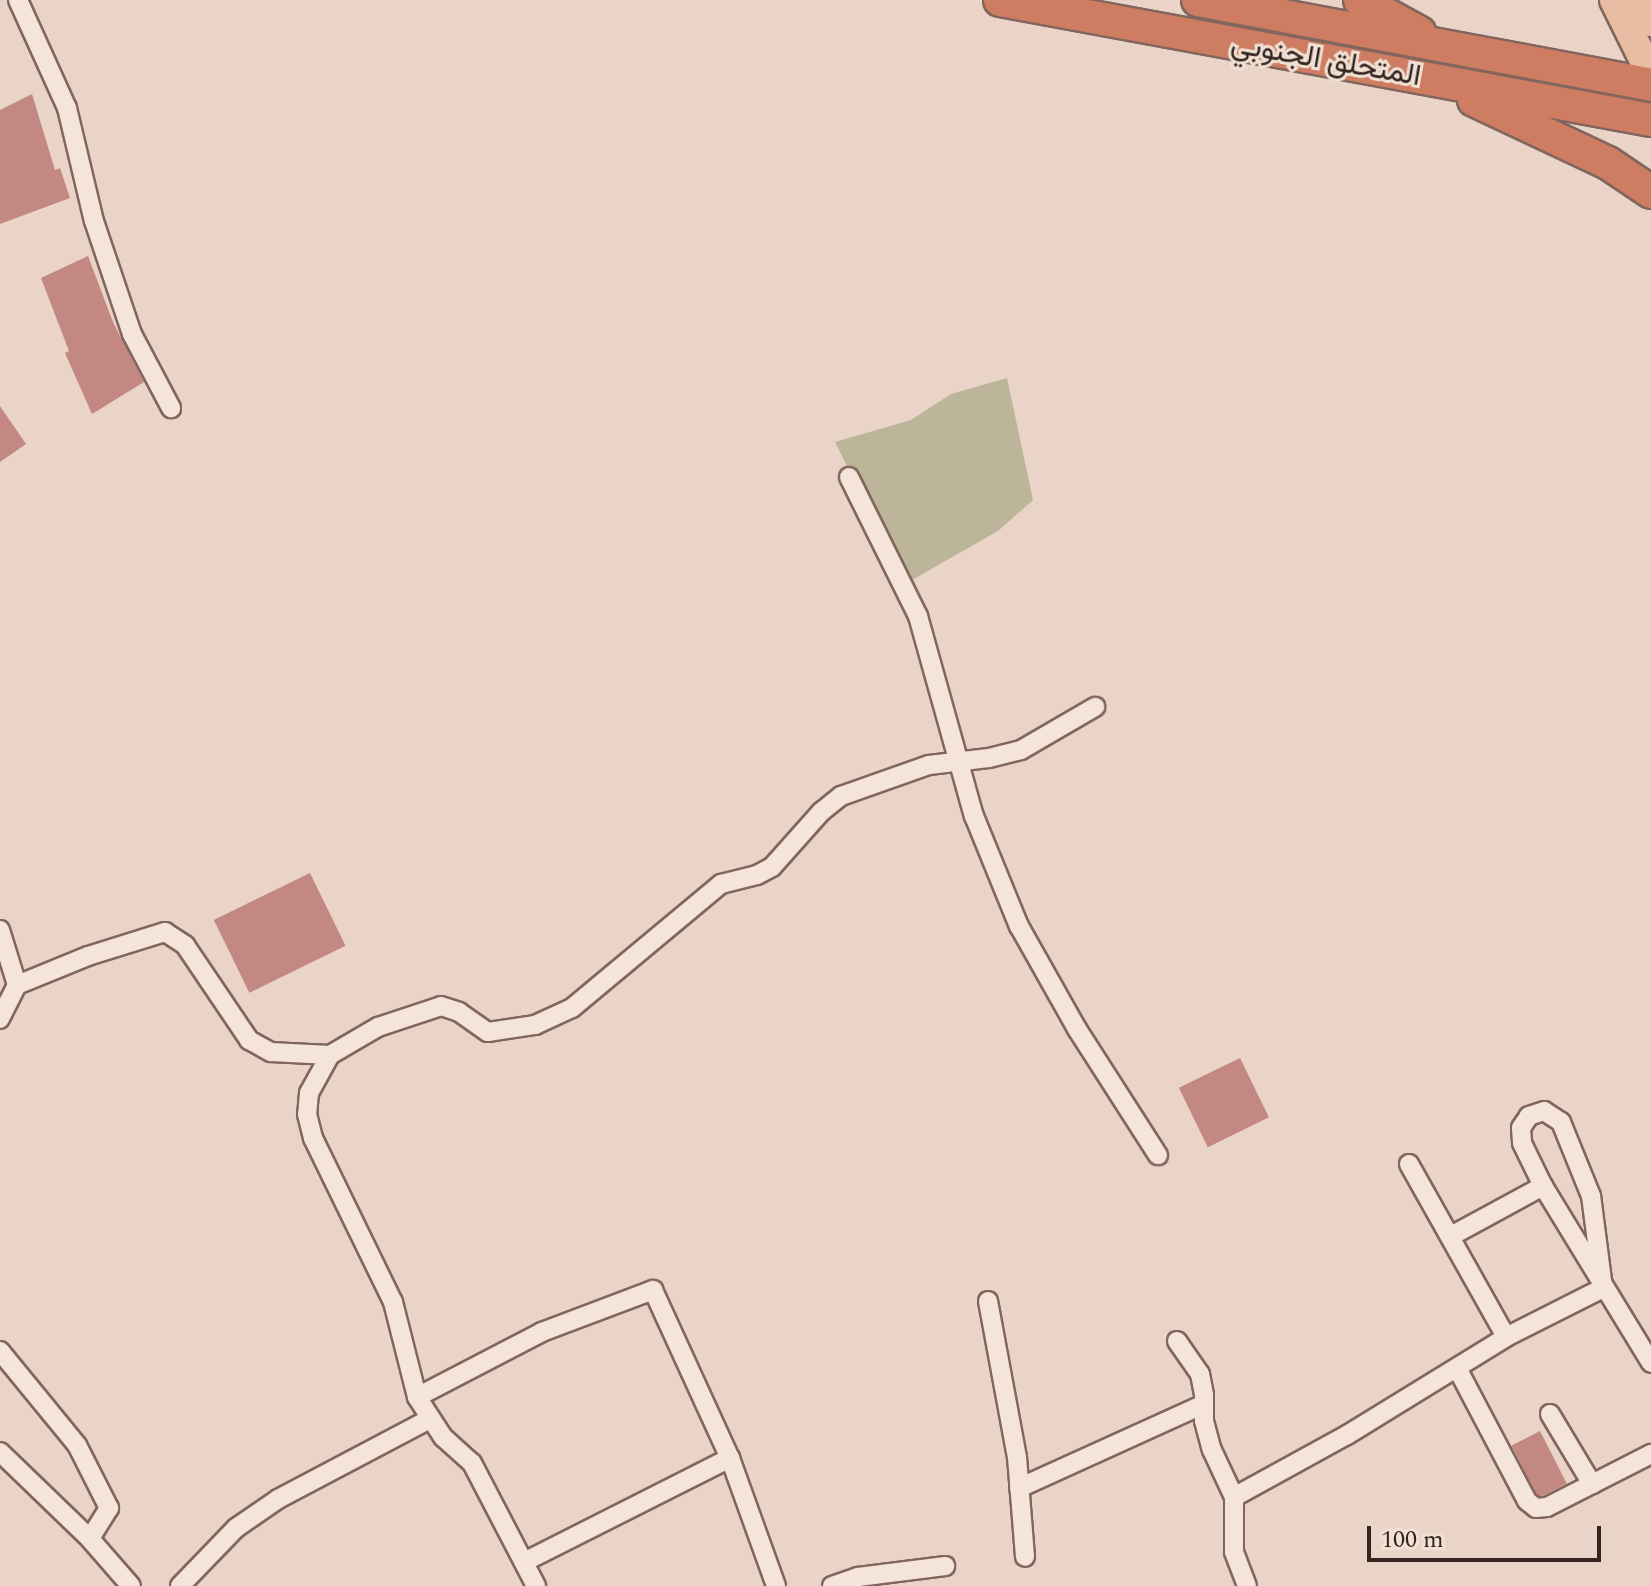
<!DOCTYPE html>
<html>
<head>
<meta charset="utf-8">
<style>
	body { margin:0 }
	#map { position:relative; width:1651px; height:1586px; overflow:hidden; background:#e9d4c7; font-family:Spectral,Vazirmatn,serif }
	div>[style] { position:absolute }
	.cemetery>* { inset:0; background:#bcb59a }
	.building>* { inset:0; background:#c28881; transform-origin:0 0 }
	.roads { filter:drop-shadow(2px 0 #82665e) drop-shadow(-2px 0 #82665e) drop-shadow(0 2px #82665e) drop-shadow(0 -2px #82665e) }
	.street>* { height:18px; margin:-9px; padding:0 9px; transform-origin:9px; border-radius:9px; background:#f5e4d9 }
	.primary>* { height:28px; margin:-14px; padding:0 14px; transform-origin:14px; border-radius:14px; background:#e7bda3 }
	.highway>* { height:32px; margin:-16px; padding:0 16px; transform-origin:16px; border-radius:16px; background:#ce7d62 }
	span { translate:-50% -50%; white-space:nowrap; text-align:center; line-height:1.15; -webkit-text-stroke:6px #f1e1d5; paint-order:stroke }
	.street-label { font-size:30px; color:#342420 }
	.scale { position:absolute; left:1367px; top:1526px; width:234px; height:36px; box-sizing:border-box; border:4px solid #342420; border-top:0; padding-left:10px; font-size:24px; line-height:28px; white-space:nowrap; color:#342420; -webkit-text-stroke:6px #f1e1d5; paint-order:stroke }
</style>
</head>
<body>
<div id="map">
	<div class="cemetery">
		<div style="clip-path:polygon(1007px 378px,1033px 500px,998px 531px,905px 584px,835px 442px,911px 420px,951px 394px)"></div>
	</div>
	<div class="building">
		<div style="clip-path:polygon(32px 94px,55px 170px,60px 168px,70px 198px,0 224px,0 110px)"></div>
		<div style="clip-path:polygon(88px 256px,113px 322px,144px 382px,92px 414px,65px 353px,69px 351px,41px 278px)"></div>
		<div style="clip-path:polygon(0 406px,26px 444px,0 462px)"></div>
		<div style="left:310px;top:873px;width:81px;height:107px;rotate:64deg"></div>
		<div style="left:1240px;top:1058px;width:66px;height:68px;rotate:64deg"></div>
		<div style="left:1540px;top:1431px;width:59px;height:32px;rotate:63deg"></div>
	</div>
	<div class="roads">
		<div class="street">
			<div style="left:18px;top:0;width:119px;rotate:65.6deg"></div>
			<div style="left:67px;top:108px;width:116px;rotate:76.6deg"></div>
			<div style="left:94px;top:221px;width:119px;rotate:71.4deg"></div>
			<div style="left:132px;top:334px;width:84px;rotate:62.2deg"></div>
			<div style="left:849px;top:477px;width:155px;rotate:63.6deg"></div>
			<div style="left:918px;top:616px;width:208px;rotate:74.4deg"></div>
			<div style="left:974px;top:816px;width:119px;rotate:67.8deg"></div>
			<div style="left:1019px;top:926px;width:118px;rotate:60.6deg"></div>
			<div style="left:1077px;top:1029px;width:150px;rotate:57.3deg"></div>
			<div style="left:0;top:930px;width:58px;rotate:72.8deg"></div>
			<div style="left:17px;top:985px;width:38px;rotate:117deg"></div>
			<div style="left:17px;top:985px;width:77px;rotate:-22.2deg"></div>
			<div style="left:88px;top:956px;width:81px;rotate:-17.3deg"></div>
			<div style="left:165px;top:932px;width:24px;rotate:33deg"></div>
			<div style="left:185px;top:945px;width:115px;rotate:56deg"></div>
			<div style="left:249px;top:1040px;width:25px;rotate:29deg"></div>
			<div style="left:271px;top:1052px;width:59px;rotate:2.9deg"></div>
			<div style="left:330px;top:1055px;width:56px;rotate:-30.3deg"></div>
			<div style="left:378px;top:1027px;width:66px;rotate:-18.4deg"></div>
			<div style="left:441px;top:1006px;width:19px;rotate:18deg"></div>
			<div style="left:459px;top:1012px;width:35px;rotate:35deg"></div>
			<div style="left:488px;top:1032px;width:48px;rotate:-8.5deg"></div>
			<div style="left:535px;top:1025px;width:41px;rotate:-24.7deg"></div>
			<div style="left:572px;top:1008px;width:194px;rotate:-39.8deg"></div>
			<div style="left:721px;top:884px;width:37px;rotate:-14deg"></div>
			<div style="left:757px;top:875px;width:17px;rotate:-28deg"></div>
			<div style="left:772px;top:867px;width:74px;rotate:-48.3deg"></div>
			<div style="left:821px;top:812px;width:26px;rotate:-39deg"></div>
			<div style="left:841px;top:796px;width:93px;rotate:-19.4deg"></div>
			<div style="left:929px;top:765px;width:60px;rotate:-6.7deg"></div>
			<div style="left:989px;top:758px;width:33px;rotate:-14deg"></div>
			<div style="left:1021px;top:750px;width:86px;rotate:-30.2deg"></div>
			<div style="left:330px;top:1055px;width:43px;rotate:118.9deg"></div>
			<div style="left:309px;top:1093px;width:21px;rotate:95deg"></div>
			<div style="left:307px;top:1114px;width:25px;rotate:76deg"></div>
			<div style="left:313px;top:1138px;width:182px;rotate:64deg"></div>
			<div style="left:393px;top:1302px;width:98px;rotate:75.8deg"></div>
			<div style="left:417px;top:1397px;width:48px;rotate:57deg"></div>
			<div style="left:443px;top:1437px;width:39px;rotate:42deg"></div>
			<div style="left:472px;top:1463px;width:139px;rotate:62.5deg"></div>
			<div style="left:1409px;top:1164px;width:198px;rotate:60.7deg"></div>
			<div style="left:1451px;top:1236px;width:105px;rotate:-28.5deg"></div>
			<div style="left:1543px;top:1186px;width:207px;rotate:58.6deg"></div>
			<div style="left:988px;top:1301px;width:159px;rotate:79.5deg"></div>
			<div style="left:1017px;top:1457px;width:100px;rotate:85.4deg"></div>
			<div style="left:1177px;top:1341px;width:40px;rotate:55.1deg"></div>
			<div style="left:1200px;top:1374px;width:21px;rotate:79deg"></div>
			<div style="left:1204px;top:1395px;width:26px;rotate:90deg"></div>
			<div style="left:1204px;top:1421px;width:30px;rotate:75deg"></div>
			<div style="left:1212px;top:1450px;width:52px;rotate:64.9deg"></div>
			<div style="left:1234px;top:1497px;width:55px;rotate:90deg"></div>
			<div style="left:1234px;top:1552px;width:36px;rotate:69deg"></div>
			<div style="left:0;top:1351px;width:122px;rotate:50.7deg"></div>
			<div style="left:77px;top:1445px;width:71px;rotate:63.1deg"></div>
			<div style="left:109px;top:1508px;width:36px;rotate:122deg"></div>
			<div style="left:1457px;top:1368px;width:150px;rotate:62.2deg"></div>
			<div style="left:1527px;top:1501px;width:11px;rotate:38deg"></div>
			<div style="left:1536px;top:1508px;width:11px;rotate:-5deg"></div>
			<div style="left:1547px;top:1507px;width:117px;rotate:-27deg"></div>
			<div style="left:417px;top:1397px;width:141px;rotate:-27.5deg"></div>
			<div style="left:542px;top:1332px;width:119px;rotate:-20.7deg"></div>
			<div style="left:653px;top:1290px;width:185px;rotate:65.4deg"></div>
			<div style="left:730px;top:1458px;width:136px;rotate:70.2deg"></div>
			<div style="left:1550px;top:1414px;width:82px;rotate:59deg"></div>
			<div style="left:0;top:1452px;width:125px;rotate:44deg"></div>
			<div style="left:90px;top:1539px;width:62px;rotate:48.9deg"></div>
			<div style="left:1019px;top:1488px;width:203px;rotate:-24.4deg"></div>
			<div style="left:1234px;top:1497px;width:129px;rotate:-28.8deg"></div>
			<div style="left:1347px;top:1435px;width:187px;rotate:-31.6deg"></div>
			<div style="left:1506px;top:1337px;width:109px;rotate:-26.8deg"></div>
			<div style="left:1603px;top:1288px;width:93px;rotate:-97.4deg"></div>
			<div style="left:1591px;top:1196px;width:80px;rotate:-112.1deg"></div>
			<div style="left:1561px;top:1122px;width:20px;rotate:-147deg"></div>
			<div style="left:1544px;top:1111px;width:16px;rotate:162deg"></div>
			<div style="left:1529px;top:1116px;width:14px;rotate:124deg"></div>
			<div style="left:1521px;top:1128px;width:15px;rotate:86deg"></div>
			<div style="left:1522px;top:1143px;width:48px;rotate:64deg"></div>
			<div style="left:524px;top:1562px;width:231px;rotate:-26.8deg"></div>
			<div style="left:180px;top:1586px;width:81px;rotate:-46deg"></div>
			<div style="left:236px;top:1528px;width:51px;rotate:-34.6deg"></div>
			<div style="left:278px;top:1499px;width:170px;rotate:-27.8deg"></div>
			<div style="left:832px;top:1586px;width:28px;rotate:-19deg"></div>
			<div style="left:858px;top:1577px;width:88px;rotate:-7.2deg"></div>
		</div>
		<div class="primary">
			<div style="left:1614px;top:0;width:84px;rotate:63.7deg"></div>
			<div style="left:1640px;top:0;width:25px;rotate:63deg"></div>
		</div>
		<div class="highway">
			<div style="left:1000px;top:0;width:662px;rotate:10.44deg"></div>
			<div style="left:1198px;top:0;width:461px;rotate:10.6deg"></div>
			<div style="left:1360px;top:0;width:68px;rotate:28.8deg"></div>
			<div style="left:1474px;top:100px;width:148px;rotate:25.2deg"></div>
			<div style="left:1608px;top:163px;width:52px;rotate:34deg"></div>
		</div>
	</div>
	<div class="street-label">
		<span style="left:1326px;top:60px;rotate:10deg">المتحلق الجنوبي</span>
	</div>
	<div class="scale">100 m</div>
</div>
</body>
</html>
